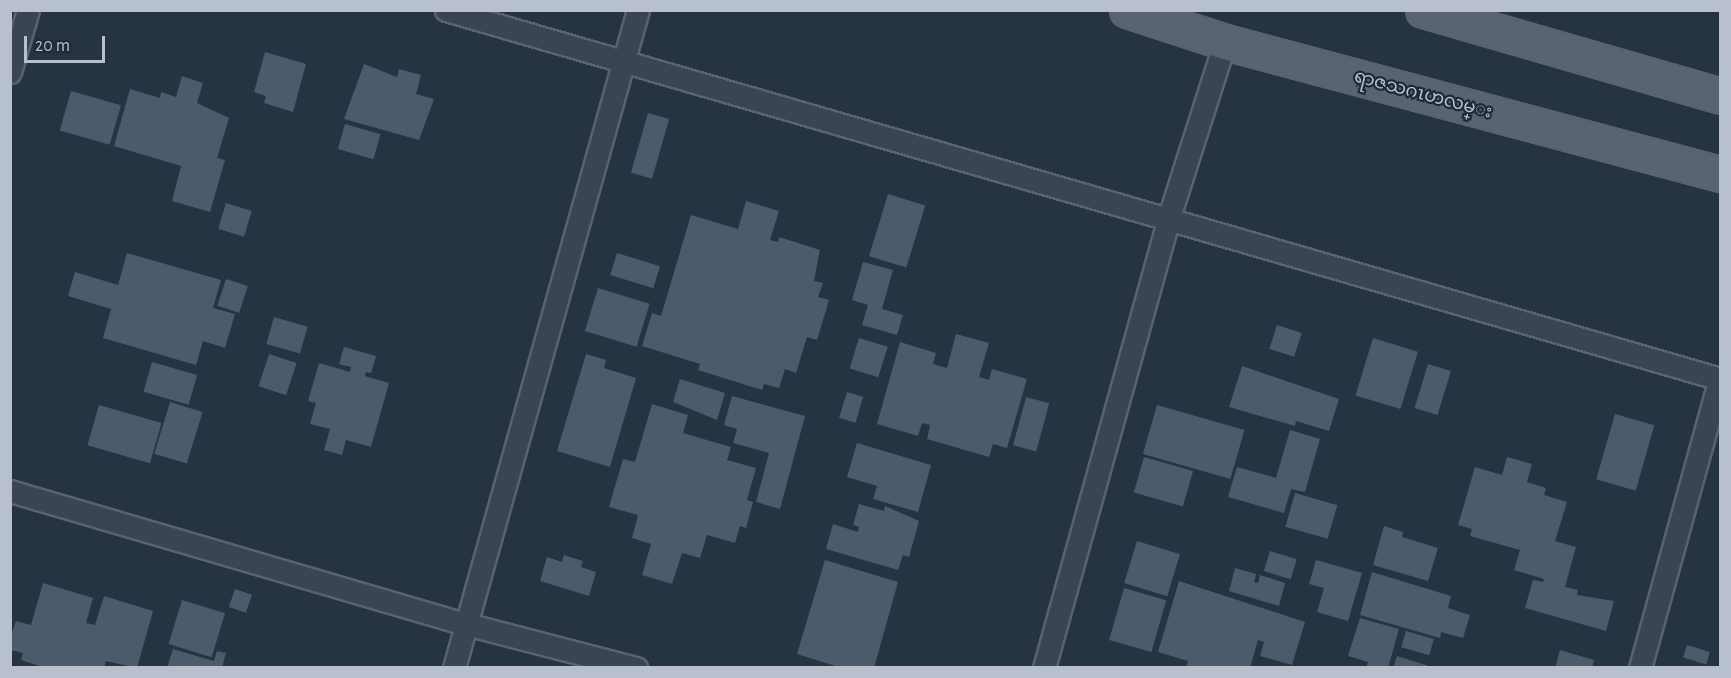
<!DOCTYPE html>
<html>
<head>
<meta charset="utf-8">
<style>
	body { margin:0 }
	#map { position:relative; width:1731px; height:678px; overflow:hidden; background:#263342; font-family:"Alegreya Sans","Noto Sans Myanmar",sans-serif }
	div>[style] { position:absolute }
	.building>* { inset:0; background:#4c5a6b; transform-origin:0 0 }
	.roads { filter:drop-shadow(2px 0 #58636f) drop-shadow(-2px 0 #58636f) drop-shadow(0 2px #58636f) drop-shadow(0 -2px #58636f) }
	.minor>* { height:21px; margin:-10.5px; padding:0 10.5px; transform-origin:10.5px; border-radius:10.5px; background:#3a4552 }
	.primary>* { height:33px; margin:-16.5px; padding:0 16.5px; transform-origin:16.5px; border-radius:16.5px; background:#586472 }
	span { translate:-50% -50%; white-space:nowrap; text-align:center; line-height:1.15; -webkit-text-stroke:4.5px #1f2a37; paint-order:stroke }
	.street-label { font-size:18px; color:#b7c0cc }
	.frame { position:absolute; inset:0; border:12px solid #b7c0cc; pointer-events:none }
	.scale { position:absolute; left:24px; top:36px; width:81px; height:27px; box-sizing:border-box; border:3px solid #b7c0cc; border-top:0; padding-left:8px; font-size:18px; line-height:21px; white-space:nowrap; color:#b7c0cc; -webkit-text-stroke:4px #1f2a37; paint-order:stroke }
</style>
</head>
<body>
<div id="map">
	<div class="building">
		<div style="clip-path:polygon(265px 52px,306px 64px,293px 112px,264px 103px,266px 96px,254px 92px)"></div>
		<div style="clip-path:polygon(364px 64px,397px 77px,399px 69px,421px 75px,416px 94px,434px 99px,419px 140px,344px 119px)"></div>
		<div style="clip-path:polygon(182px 76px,203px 83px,197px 103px,229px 118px,217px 158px,225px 160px,210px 212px,172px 201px,181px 166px,114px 146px,130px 89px,160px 98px,161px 92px,176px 97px)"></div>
		<div style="left:71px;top:91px;width:52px;height:41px;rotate:16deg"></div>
		<div style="left:648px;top:113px;width:22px;height:62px;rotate:16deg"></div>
		<div style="left:345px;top:124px;width:37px;height:26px;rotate:16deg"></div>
		<div style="left:888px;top:194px;width:39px;height:65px;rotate:17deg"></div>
		<div style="clip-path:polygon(746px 201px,779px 211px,770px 240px,778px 242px,779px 237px,820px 250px,814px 281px,823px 283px,818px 297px,829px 300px,817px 340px,807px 337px,796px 373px,785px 369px,779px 388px,764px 384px,762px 390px,698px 370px,700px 364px,642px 346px,652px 313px,661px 316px,691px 215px,738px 229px)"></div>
		<div style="left:226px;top:203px;width:27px;height:27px;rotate:17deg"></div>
		<div style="clip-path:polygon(127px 253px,221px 280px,213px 308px,235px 314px,225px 348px,203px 341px,196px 365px,103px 338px,111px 309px,68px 296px,75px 272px,118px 285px)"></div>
		<div style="left:617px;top:253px;width:45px;height:23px;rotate:17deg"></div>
		<div style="clip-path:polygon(863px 262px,893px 270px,882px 309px,903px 315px,897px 335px,862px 325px,868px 305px,852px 300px)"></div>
		<div style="left:226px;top:279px;width:23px;height:28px;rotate:18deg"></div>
		<div style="left:598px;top:288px;width:54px;height:45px;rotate:17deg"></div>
		<div style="left:274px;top:317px;width:35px;height:28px;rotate:16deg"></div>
		<div style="left:1277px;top:325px;width:26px;height:25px;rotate:18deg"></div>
		<div style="clip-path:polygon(956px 334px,989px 343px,979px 377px,989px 380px,992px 369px,1027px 379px,1007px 448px,993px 444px,989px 457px,927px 439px,930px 425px,922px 423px,918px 436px,877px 424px,900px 342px,936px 353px,933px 364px,947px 368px)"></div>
		<div style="left:859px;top:338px;width:30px;height:32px;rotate:17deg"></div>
		<div style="left:1373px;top:338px;width:47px;height:60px;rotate:17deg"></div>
		<div style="clip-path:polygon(344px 347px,376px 356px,371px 373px,366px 372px,365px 376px,389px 383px,371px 447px,346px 440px,342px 455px,324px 450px,330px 429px,310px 424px,316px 403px,308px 401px,319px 363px,350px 372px,351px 367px,339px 364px)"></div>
		<div style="left:269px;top:354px;width:29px;height:34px;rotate:18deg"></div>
		<div style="clip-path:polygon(586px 354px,606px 360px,604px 368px,636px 378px,610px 467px,557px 451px)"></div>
		<div style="left:152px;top:362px;width:47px;height:31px;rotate:16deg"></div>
		<div style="left:1428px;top:364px;width:24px;height:46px;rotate:17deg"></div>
		<div style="clip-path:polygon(1242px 366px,1339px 399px,1329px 431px,1296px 421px,1295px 426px,1229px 407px)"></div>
		<div style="clip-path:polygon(680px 379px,725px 393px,717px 420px,673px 402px)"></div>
		<div style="left:847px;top:392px;width:17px;height:27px;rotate:17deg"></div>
		<div style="clip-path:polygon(732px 396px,805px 416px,780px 509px,756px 502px,769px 453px,733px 443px,737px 429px,724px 425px)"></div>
		<div style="left:1026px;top:397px;width:24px;height:50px;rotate:15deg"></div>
		<div style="left:170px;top:402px;width:34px;height:54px;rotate:17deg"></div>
		<div style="clip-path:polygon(652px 404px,688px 415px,683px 433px,731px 447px,727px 460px,756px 468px,747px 500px,753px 502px,746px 528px,740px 526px,735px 543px,707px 535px,700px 558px,682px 553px,672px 584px,642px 575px,651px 544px,632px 538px,638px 515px,609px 507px,623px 459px,635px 462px)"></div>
		<div style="left:99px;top:405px;width:65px;height:42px;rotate:16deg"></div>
		<div style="left:1157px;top:405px;width:91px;height:51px;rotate:16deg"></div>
		<div style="left:1615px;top:414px;width:41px;height:68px;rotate:16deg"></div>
		<div style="clip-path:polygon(1290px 430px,1320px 439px,1305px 492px,1291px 489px,1284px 513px,1228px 497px,1237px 467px,1276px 478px)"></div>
		<div style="clip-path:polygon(857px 443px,931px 465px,918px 512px,873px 499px,877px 486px,847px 477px)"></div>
		<div style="left:1144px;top:457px;width:51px;height:37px;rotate:16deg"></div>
		<div style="clip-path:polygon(1507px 457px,1532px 464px,1527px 482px,1546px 488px,1544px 495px,1567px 502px,1555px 541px,1576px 547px,1565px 587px,1578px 590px,1577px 595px,1614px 601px,1606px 631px,1525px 608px,1533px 580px,1543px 582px,1544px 579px,1514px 570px,1520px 550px,1470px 536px,1472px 529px,1458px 525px,1475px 467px,1502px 475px)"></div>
		<div style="left:1295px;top:493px;width:44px;height:35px;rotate:16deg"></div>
		<div style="clip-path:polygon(859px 504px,884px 511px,885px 506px,919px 521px,909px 557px,903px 555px,898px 570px,826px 549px,833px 524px,858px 532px,859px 527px,853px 525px)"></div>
		<div style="clip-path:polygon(1384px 526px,1403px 532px,1402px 537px,1438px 548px,1428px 581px,1373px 565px)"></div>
		<div style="left:1137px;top:541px;width:45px;height:44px;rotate:17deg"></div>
		<div style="left:1270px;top:551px;width:28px;height:21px;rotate:17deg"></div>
		<div style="clip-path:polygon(564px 555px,583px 561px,581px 567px,596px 572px,589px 596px,540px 581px,547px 557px,562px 562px)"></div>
		<div style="clip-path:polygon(825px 560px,898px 582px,874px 668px,842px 668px,797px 654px)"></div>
		<div style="clip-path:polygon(1316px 560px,1362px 573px,1348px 621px,1317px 612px,1324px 588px,1309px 584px)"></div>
		<div style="clip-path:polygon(1235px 568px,1256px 574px,1254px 582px,1258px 583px,1260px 575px,1285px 583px,1279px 606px,1229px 591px)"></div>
		<div style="clip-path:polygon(1372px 572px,1451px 596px,1448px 608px,1470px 615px,1463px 638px,1441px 632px,1440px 638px,1360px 615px)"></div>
		<div style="clip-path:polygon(1179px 581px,1305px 622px,1292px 665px,1260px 656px,1264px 642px,1258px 640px,1250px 668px,1186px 668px,1188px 661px,1158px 652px)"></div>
		<div style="clip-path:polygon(43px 583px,93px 598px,86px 623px,95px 625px,104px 596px,153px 611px,137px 668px,106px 661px,104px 668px,45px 668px,21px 660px,23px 653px,10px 650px,10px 638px,16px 621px,31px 625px)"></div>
		<div style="left:1124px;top:588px;width:44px;height:54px;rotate:16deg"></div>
		<div style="left:235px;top:589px;width:18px;height:19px;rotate:19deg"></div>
		<div style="left:182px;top:600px;width:45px;height:46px;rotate:17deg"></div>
		<div style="clip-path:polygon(1360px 618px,1399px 629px,1388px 668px,1366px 668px,1368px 662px,1348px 656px)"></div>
		<div style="left:1406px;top:631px;width:29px;height:17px;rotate:16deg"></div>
		<div style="left:1687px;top:645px;width:24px;height:13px;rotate:17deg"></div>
		<div style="clip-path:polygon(173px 649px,214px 661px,217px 651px,226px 653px,222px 668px,167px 668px)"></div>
		<div style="clip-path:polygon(1560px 650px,1594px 660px,1592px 668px,1555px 668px)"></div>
		<div style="clip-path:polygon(1397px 656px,1432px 667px,1432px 668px,1393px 668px)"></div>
	</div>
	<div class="roads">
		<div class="minor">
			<div style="left:446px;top:10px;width:1326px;rotate:16.15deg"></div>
			<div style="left:10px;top:72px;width:65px;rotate:-73.8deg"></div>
			<div style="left:10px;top:491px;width:475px;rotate:16.3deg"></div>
			<div style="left:466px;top:624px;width:176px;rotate:14.5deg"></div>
			<div style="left:454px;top:668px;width:683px;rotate:-74.38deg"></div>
			<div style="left:1044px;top:668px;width:468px;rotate:-74.5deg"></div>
			<div style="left:1169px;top:217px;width:184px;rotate:-72.3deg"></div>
			<div style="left:1640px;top:668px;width:301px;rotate:-74.6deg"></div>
		</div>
		<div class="primary">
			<div style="left:1127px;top:10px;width:103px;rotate:18.1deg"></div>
			<div style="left:1225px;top:42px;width:512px;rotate:14.93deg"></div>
			<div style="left:1423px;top:10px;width:309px;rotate:16.1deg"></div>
		</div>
	</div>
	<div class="street-label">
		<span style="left:1423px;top:95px;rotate:15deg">ရာဇသဂၤဟလမ္း</span>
	</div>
	<div class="frame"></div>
	<div class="scale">20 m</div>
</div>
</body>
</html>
